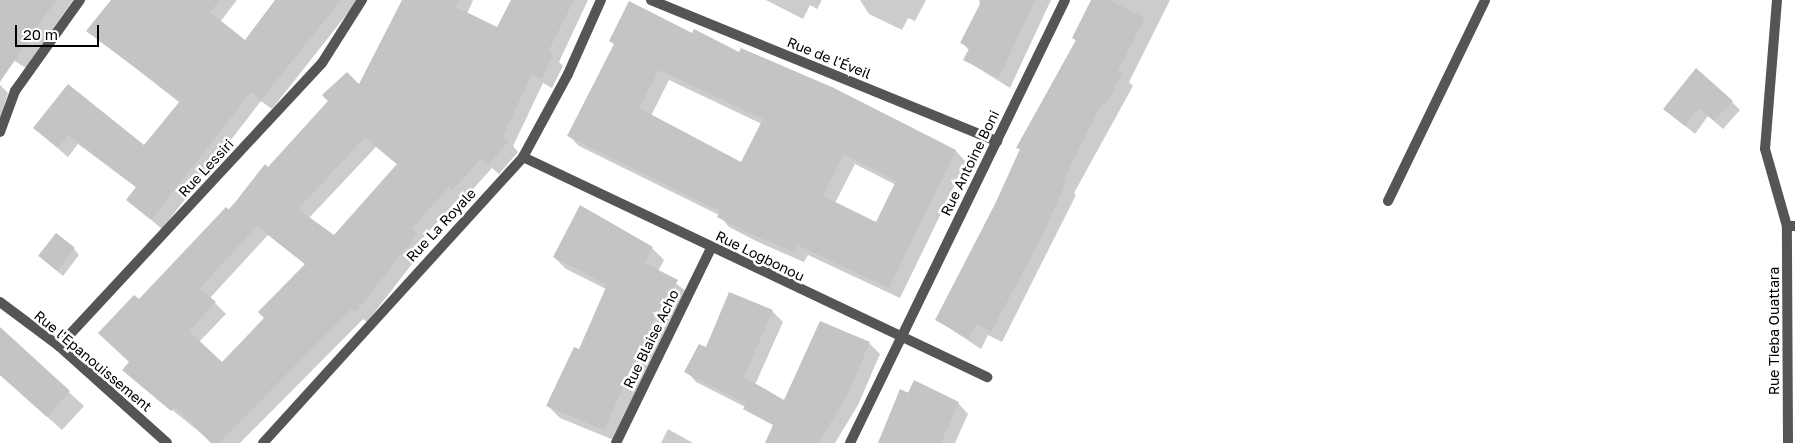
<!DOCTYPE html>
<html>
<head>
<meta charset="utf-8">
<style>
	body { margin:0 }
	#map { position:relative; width:1795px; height:443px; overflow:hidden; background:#fff; font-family:"Golos Text",sans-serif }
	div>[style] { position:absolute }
	.shadow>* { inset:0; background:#0003 }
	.building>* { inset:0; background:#c4c4c4; transform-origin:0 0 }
	.minor>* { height:10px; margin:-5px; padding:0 5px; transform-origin:5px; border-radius:5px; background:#555 }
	span { translate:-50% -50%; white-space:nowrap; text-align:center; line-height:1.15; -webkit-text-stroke:5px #fff; paint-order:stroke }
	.street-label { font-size:14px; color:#000 }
	.scale { position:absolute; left:15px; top:25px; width:84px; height:22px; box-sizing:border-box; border:2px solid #000; border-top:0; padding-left:6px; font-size:15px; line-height:18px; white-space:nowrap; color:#000; -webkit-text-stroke:4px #fff; paint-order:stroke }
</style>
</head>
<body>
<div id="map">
	<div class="shadow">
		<div style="clip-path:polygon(0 0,73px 0,26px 68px,0 52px)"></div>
		<div style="clip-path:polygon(119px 0,237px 0,220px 22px,245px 41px,277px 0,358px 0,272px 109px,261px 101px,162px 229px,128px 200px,137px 188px,78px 144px,68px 157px,34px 128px,144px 146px,180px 103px,88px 31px)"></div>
		<div style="clip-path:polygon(evenodd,403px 0,473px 0,467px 14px,498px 29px,513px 0,588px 0,559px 62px,563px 66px,552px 88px,543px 83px,513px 146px,518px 152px,499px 174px,492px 168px,463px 200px,460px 197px,421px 240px,426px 246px,367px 322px,363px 319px,240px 443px,213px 443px,123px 370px,131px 362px,139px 301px,268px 169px,360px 86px,403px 0,376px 147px,398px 165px,334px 237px,309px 218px,376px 147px,403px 0,268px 235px,306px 265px,266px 318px,222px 363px,199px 342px,226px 314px,210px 298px,268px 235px)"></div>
		<div style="clip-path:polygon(766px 0,822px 0,817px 9px,810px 5px,803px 19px)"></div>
		<div style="clip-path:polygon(860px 0,926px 0,915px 21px,908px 18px,902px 30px,869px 14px)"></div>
		<div style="clip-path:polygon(979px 0,1051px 0,1010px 88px,965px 60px,969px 50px,962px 43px,980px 6px)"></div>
		<div style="clip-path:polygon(1092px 0,1170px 0,1129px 82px,1133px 86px,1074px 193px,1076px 195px,1002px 342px,988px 335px,981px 349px,937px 320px,996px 205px,1021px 150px,1018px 147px,1077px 42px,1073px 38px)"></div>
		<div style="clip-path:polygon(evenodd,692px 35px,834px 89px,956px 151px,966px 162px,900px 298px,808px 255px,804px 262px,758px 242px,729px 227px,719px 215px,579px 146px,569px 136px,692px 35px,669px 80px,762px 124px,741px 164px,651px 116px,669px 80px,692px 35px,855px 164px,896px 185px,876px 224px,835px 203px,855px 164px)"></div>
		<div style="clip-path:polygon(0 85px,8px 93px,0 118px)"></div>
		<div style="clip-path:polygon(1732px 102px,1740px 110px,1723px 129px,1708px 116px,1695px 134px,1665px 109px)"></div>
		<div style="clip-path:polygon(652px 248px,664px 260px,658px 271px,689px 293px,674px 321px,670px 320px,616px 441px,560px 418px,548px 406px,580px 351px,606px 289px,566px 269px,554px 257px)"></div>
		<div style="clip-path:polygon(74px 249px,79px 255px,63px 276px,39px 256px)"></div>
		<div style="clip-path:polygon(772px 311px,783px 322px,754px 387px,751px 410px,696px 382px,686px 371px,706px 349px)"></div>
		<div style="clip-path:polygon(823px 323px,869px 343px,880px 354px,858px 405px,835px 443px,765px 443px)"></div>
		<div style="clip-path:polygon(0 329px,84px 406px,62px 430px,0 375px)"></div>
		<div style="clip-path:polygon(901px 391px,958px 403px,968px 414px,955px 443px,878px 443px)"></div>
		<div style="clip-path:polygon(668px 429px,693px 443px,661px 443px)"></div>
	</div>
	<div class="building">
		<div style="clip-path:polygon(0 0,56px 0,0 82px)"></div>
		<div style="clip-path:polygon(111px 0,220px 0,210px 12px,245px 40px,275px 0,341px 0,261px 100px,251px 92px,151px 220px,126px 200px,136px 187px,87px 149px,68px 135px,58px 148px,33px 128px,68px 84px,144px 145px,180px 101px,86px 31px)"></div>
		<div style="clip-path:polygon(evenodd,402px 0,459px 0,456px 7px,497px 27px,511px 0,574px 0,548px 52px,553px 54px,542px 79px,532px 74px,503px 136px,509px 141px,488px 165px,481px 159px,452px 190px,449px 187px,411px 229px,417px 234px,356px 312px,351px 309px,219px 443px,211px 443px,175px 407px,171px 411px,122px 370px,129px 362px,98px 333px,134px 295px,139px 299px,226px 207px,229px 210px,265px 164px,268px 167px,328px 101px,322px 95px,347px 72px,359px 84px,402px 0,365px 137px,397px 164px,334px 235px,298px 209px,365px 137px,402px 0,257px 226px,305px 264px,258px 312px,264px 318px,222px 362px,189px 331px,216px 302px,200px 288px,257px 226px)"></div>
		<div style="clip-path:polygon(982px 0,1035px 0,999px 78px,963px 60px,970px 47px,960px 43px)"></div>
		<div style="clip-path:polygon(1091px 0,1110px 0,1145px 18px,1118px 71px,1122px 73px,1106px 105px,1102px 103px,1063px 181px,1066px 183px,1040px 240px,991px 332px,977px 324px,969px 339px,935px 320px,995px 204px,1020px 149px,1016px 148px,1076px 40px,1072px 38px)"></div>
		<div style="clip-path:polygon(evenodd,629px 1px,692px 33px,694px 29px,739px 52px,741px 48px,834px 88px,956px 150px,889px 288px,797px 245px,794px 252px,746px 232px,717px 217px,720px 211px,567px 136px,614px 44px,609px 41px,629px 1px,659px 70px,763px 119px,741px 162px,639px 108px,659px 70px,629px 1px,844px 154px,896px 181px,876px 222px,823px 196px,844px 154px)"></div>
		<div style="clip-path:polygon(1696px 68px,1733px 101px,1714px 121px,1699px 108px,1685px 126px,1663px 109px)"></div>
		<div style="clip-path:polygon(580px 205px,653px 247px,645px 263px,678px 280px,662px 310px,658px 309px,604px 430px,546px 406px,574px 347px,579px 349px,607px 285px,553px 257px)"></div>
		<div style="left:56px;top:233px;width:24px;height:29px;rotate:38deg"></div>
		<div style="clip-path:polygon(729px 292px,773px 310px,744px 377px,784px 400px,820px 321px,870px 342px,848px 394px,818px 443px,765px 443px,773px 425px,743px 409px,746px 404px,684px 372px,699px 344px,706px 347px)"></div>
		<div style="clip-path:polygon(0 327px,70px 391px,47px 417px,0 375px)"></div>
		<div style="clip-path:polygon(914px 380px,959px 402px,941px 443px,878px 443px,900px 389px,908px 393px)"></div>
	</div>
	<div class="minor">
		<div style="left:651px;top:0;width:374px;rotate:22.2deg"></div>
		<div style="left:1777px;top:0;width:149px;rotate:94.6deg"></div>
		<div style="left:1765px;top:149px;width:80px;rotate:74.1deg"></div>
		<div style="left:0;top:132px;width:44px;rotate:-69.9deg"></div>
		<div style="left:15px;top:91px;width:112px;rotate:-54.5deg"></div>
		<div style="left:523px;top:157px;width:514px;rotate:25.37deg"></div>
		<div style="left:1388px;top:201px;width:223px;rotate:-64.2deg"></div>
		<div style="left:0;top:302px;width:74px;rotate:36.7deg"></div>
		<div style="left:59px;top:346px;width:145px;rotate:41.9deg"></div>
		<div style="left:59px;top:346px;width:386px;rotate:-47.1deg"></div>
		<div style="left:322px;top:63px;width:75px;rotate:-57.6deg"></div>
		<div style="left:263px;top:443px;width:387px;rotate:-47.7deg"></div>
		<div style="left:523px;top:157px;width:94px;rotate:-61.5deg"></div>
		<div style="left:568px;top:74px;width:81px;rotate:-66deg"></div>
		<div style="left:616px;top:443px;width:217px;rotate:-64deg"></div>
		<div style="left:850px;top:443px;width:492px;rotate:-64.1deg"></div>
		<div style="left:1788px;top:443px;width:217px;rotate:-90.3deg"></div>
		<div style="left:1787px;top:226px;width:8px"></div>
	</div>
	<div class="street-label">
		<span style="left:829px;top:58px;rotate:22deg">Rue de l'Éveil</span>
		<span style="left:970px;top:163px;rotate:-64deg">Rue Antoine Boni</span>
		<span style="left:206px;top:168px;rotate:-47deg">Rue Lessiri</span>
		<span style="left:441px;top:225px;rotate:-47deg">Rue La Royale</span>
		<span style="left:760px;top:256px;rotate:26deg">Rue Logbonou</span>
		<span style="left:1774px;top:331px;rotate:-90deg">Rue Tieba Ouattara</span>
		<span style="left:651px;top:339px;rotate:-64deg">Rue Blaise Acho</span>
		<span style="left:93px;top:361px;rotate:40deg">Rue l'Epanouissement</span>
	</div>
	<div class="scale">20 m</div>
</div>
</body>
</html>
